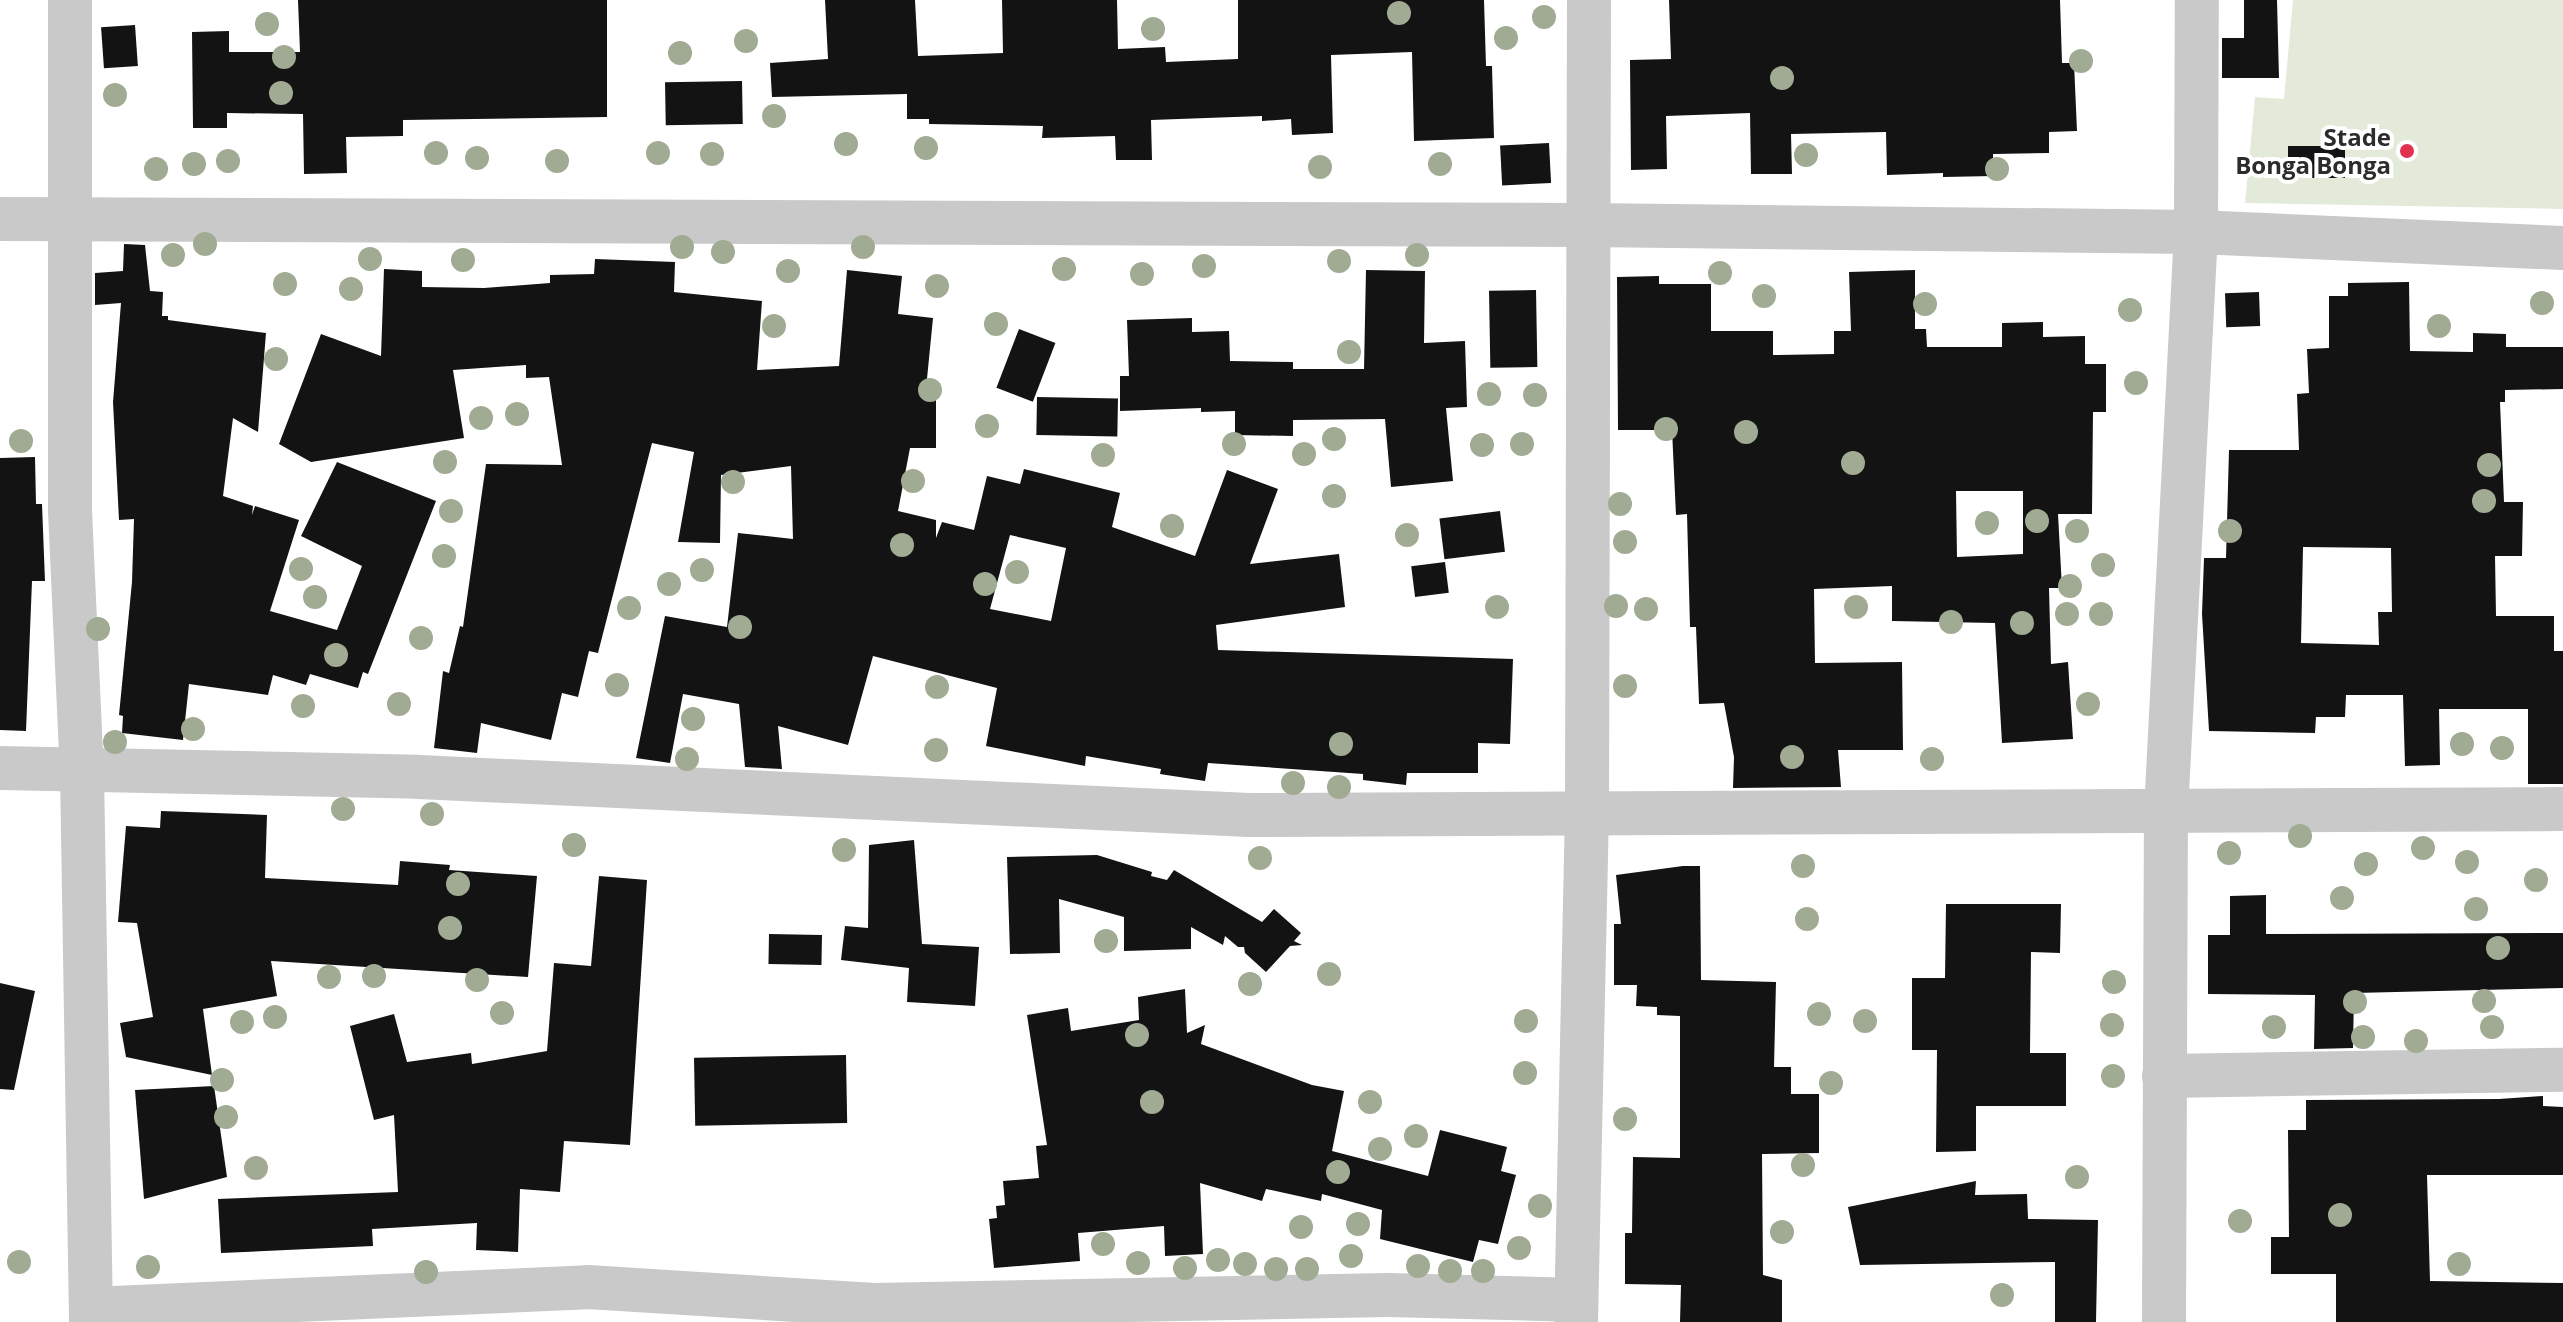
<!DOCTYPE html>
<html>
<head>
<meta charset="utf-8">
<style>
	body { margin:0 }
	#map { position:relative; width:2563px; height:1322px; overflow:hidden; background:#fff; font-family:"Open Sans",sans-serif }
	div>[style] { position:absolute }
	.green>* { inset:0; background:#e4eada }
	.building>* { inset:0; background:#131313; transform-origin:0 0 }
	.minor>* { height:44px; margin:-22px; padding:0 22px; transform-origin:22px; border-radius:22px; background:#c9c9c9 }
	.trees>* { width:24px; height:24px; margin:-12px; border-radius:50%; background:#a1ab93 }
	.dots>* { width:22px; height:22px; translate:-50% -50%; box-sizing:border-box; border:4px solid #fff; border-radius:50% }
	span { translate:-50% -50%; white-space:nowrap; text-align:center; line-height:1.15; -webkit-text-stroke:8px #fff; paint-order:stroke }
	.poi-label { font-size:24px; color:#2c2c2c; font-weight:700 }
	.right { translate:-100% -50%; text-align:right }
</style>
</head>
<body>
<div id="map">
	<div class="green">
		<div style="clip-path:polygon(2293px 0,2563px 0,2563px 209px,2245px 203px,2255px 97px,2284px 99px)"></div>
	</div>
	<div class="building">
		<div style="clip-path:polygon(298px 0,607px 0,607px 117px,403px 120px,403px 136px,346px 137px,347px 173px,304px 174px,303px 114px,227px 113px,227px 128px,193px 128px,192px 32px,229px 31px,229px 52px,300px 52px)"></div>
		<div style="clip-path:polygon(825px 0,915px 0,918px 56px,1003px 53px,1002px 0,1117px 0,1118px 49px,1165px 47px,1166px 62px,1238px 59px,1238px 0,1484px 0,1486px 66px,1492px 66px,1494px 138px,1414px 141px,1412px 52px,1331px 55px,1333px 133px,1292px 135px,1291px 119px,1262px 121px,1262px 116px,1151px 120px,1152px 160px,1116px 160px,1115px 136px,1042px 138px,1043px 126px,929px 124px,929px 119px,907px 119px,907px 94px,772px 97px,770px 63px,828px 59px)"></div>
		<div style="clip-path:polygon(1669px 0,2060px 0,2062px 63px,2074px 63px,2077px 131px,2049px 132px,2049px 153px,1993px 154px,1994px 176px,1943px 177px,1943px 173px,1887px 175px,1886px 132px,1791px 134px,1792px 174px,1751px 174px,1750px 113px,1666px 116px,1667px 169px,1631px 170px,1630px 60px,1671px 59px)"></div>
		<div style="clip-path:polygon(2244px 0,2277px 0,2279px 78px,2222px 78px,2222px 38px,2244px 38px)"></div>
		<div style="left:135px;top:25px;width:41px;height:34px;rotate:86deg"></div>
		<div style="left:742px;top:81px;width:43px;height:77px;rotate:89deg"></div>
		<div style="left:1549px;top:143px;width:40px;height:49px;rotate:87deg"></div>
		<div style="left:2288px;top:146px;width:57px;height:32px"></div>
		<div style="clip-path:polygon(124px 244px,145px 245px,150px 291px,163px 292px,162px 316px,168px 316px,168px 320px,266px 333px,258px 432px,233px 418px,223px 496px,253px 506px,252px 515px,255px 506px,299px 520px,270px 611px,337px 630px,362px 566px,301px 536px,337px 462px,436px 501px,368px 674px,363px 672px,358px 688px,310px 674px,306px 685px,273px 675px,268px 695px,189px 684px,183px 740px,122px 733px,123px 716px,119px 715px,132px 582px,134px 519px,119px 520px,113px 402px,121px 303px,95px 305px,95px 273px,123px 271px)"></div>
		<div style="clip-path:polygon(evenodd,595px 259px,675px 262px,674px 292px,762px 301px,757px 370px,839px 366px,847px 270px,902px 276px,898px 314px,933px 318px,925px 399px,936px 399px,936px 448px,910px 448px,898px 511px,936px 520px,936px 538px,942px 522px,974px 530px,987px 476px,1020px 484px,1024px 469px,1120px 493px,1112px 527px,1195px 556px,1227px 470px,1278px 489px,1250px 564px,1339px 554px,1345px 607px,1216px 625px,1218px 650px,1513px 659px,1510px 744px,1478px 743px,1478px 773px,1407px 773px,1406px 785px,1363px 780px,1363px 774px,1208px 763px,1205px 781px,1160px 774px,1161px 769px,1086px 756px,1085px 766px,986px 746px,997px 688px,873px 656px,848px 745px,778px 726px,782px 769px,745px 767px,739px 704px,683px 694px,670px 763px,636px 758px,665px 616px,727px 627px,738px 533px,793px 539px,791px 466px,721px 475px,720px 543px,678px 542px,694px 452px,652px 443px,598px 653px,589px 651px,578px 697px,562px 693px,551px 740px,481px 723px,477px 753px,434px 748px,443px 671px,449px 673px,460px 626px,463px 627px,486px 464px,562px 465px,549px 377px,526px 378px,526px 365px,453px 370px,464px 438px,311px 462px,279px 444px,321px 334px,381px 356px,384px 269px,422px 271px,422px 287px,484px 288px,550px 283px,550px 275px,594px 274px,595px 259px,1010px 535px,1066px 548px,1051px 621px,990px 609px,1010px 535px)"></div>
		<div style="clip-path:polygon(1366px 270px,1425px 271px,1424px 343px,1465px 341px,1467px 407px,1446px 408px,1453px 481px,1391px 487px,1385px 419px,1293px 420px,1293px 436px,1235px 435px,1235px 411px,1201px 412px,1201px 408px,1120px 411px,1120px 376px,1129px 376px,1127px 320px,1192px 318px,1192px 332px,1229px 331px,1230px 361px,1293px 362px,1293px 369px,1364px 369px)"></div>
		<div style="clip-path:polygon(evenodd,1915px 270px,1915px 329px,1926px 329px,1927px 347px,2002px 347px,2002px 323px,2043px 322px,2043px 337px,2085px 336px,2085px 364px,2106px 364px,2106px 412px,2093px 412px,2092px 514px,2058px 514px,2062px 588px,2049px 588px,2051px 664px,2068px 662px,2073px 739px,2002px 743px,1995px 623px,1892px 621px,1892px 586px,1814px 589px,1815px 663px,1902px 662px,1903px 750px,1838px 750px,1841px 787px,1733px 788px,1734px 757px,1724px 703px,1699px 704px,1696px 627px,1690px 627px,1687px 514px,1676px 515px,1672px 430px,1618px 430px,1617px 277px,1659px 276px,1659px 284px,1711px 284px,1711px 331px,1773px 331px,1773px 355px,1834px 354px,1834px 331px,1851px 331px,1849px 272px,1915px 270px,1956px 491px,2023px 491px,2023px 554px,1957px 557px,1956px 491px)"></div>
		<div style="clip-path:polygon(evenodd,2409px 282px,2410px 351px,2473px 352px,2473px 333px,2506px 334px,2506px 347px,2563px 347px,2563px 389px,2505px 390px,2505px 402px,2500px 402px,2504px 502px,2523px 502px,2522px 556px,2495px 556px,2496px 616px,2554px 616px,2554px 651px,2563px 651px,2563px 784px,2528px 784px,2528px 709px,2439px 709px,2440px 765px,2405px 766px,2403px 695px,2346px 695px,2345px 717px,2316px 717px,2315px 733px,2209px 731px,2202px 614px,2204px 558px,2226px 558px,2229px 450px,2299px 450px,2297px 394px,2309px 393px,2307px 349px,2329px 348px,2329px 296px,2348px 296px,2348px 283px,2409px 282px,2303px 547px,2391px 548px,2392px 612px,2378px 612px,2379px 645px,2301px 643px,2303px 547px)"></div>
		<div style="left:1536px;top:290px;width:77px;height:47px;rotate:89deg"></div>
		<div style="left:2259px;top:292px;width:34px;height:34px;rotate:88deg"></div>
		<div style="left:1019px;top:329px;width:39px;height:63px;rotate:21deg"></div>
		<div style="left:1037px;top:397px;width:81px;height:38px;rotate:1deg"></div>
		<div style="clip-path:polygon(35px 457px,36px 504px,42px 504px,45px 581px,32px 581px,26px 731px,0 730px,0 458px)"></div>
		<div style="left:1500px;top:511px;width:41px;height:61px;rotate:83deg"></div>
		<div style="left:1445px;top:562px;width:31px;height:34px;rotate:83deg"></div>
		<div style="clip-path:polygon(161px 811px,267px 815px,265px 878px,398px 885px,400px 861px,450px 865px,449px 870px,537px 876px,528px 977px,271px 961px,277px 996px,203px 1009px,212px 1075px,126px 1057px,120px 1023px,153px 1017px,137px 923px,118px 922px,126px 826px,160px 828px)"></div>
		<div style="clip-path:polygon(914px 840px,922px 944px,979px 947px,975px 1006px,907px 1002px,909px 968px,841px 960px,845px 926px,868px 928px,869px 845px)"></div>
		<div style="clip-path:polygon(1097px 855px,1152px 872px,1151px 876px,1167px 880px,1174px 870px,1262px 922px,1274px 909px,1301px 933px,1294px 941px,1302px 945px,1290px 946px,1266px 972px,1245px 953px,1244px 947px,1238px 947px,1225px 936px,1223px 945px,1191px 927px,1191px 949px,1124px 951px,1124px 917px,1059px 899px,1060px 953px,1010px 954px,1007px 857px)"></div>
		<div style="clip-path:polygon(1683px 866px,1700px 866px,1701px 980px,1776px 982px,1774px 1067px,1791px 1067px,1791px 1094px,1819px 1094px,1819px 1153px,1762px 1154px,1763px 1275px,1782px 1280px,1782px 1322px,1680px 1322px,1681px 1285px,1625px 1284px,1625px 1233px,1632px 1233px,1633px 1157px,1680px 1158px,1680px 1016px,1657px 1015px,1657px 1007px,1636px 1006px,1637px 985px,1614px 985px,1614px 924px,1621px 924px,1616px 875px)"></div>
		<div style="clip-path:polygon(599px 876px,647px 880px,630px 1145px,564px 1141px,560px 1192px,520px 1189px,518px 1252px,476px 1250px,477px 1223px,372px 1229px,373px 1246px,221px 1253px,218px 1199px,398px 1192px,394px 1115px,374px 1120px,350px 1026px,394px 1014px,407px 1062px,471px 1053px,472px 1064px,547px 1051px,554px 963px,591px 966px)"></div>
		<div style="clip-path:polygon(2266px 895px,2266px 934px,2563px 933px,2563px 988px,2354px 993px,2353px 1048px,2314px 1049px,2315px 995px,2208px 994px,2208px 935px,2230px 935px,2230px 896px)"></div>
		<div style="clip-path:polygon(1946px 904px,2061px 904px,2060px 953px,2031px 952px,2030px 1053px,2066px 1053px,2066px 1106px,1976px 1106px,1976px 1151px,1936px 1152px,1937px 1050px,1912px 1050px,1912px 978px,1945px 978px)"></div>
		<div style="left:769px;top:934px;width:53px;height:30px;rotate:1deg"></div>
		<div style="clip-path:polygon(0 983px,35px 991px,14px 1090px,0 1089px)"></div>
		<div style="clip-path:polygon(1185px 989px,1187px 1033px,1205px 1025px,1201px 1044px,1312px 1085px,1344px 1091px,1332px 1151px,1428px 1176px,1440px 1130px,1507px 1147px,1501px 1171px,1516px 1175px,1498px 1244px,1479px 1240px,1473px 1262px,1380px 1239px,1382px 1210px,1322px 1194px,1321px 1201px,1266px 1189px,1262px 1201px,1200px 1183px,1203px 1254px,1165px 1256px,1164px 1226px,1078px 1233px,1080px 1261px,994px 1268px,989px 1219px,997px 1218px,996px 1206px,1005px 1205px,1003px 1181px,1039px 1178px,1036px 1146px,1047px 1145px,1027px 1015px,1068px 1008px,1071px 1031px,1139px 1020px,1138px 997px)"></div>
		<div style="left:846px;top:1055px;width:68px;height:152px;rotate:89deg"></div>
		<div style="clip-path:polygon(214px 1086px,227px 1177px,144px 1199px,135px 1090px)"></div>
		<div style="clip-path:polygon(2543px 1096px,2543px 1106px,2563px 1107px,2563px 1175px,2427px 1175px,2430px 1281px,2563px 1283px,2563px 1322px,2336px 1322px,2336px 1274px,2271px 1274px,2271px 1237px,2289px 1237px,2288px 1130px,2306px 1130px,2306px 1100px,2499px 1099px)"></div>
		<div style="clip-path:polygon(1976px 1181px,1975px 1195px,2027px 1194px,2028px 1219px,2098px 1220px,2096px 1322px,2055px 1322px,2055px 1262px,1860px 1265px,1848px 1207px)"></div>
	</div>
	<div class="minor">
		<div style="left:70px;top:0;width:511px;rotate:90deg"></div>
		<div style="left:70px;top:511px;width:260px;rotate:87.4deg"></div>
		<div style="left:82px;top:771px;width:551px;rotate:89.06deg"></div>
		<div style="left:0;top:219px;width:1587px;rotate:0.22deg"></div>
		<div style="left:1587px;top:225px;width:609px;rotate:0.66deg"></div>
		<div style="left:2196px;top:232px;width:367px;rotate:2.5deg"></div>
		<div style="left:0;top:768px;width:419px;rotate:1.2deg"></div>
		<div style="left:419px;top:777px;width:831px;rotate:2.62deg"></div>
		<div style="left:1249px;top:815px;width:1314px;rotate:-0.26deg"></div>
		<div style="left:2164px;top:1076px;width:399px;rotate:-0.9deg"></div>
		<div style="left:91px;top:1309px;width:497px;rotate:-2.5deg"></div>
		<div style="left:588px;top:1287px;width:287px;rotate:3.6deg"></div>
		<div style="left:874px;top:1305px;width:514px;rotate:-1.11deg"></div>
		<div style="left:1388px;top:1295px;width:188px;rotate:1.5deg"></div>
		<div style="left:1576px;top:1322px;width:511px;rotate:-88.77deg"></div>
		<div style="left:1587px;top:811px;width:811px;rotate:-89.86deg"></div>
		<div style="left:2164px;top:1322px;width:510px;rotate:-89.78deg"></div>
		<div style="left:2166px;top:812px;width:581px;rotate:-87.04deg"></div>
		<div style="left:2196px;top:232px;width:232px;rotate:-89.8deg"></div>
	</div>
	<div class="trees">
		<div style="left:1399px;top:13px"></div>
		<div style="left:1544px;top:17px"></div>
		<div style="left:267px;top:24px"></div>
		<div style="left:1153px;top:29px"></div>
		<div style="left:1506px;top:38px"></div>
		<div style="left:746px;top:41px"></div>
		<div style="left:680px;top:53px"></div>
		<div style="left:284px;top:57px"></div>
		<div style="left:2081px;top:61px"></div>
		<div style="left:1782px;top:78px"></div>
		<div style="left:281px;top:93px"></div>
		<div style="left:115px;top:95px"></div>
		<div style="left:774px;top:116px"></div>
		<div style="left:846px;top:144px"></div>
		<div style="left:926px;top:148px"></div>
		<div style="left:436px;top:153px"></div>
		<div style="left:658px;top:153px"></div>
		<div style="left:712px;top:154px"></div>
		<div style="left:1806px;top:155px"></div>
		<div style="left:477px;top:158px"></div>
		<div style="left:228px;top:161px"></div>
		<div style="left:557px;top:161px"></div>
		<div style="left:194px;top:164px"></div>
		<div style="left:1440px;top:164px"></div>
		<div style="left:1320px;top:167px"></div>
		<div style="left:156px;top:169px"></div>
		<div style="left:1997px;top:169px"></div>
		<div style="left:205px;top:244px"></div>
		<div style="left:682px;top:247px"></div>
		<div style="left:863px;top:247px"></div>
		<div style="left:723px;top:252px"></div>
		<div style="left:173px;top:255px"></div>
		<div style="left:1417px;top:255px"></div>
		<div style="left:370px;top:259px"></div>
		<div style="left:463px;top:260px"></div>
		<div style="left:1339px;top:261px"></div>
		<div style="left:1204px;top:266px"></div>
		<div style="left:1064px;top:269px"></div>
		<div style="left:788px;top:271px"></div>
		<div style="left:1720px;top:273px"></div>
		<div style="left:1142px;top:274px"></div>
		<div style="left:285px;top:284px"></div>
		<div style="left:937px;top:286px"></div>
		<div style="left:351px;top:289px"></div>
		<div style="left:1764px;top:296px"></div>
		<div style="left:2542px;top:303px"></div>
		<div style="left:1925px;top:304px"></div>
		<div style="left:2130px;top:310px"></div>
		<div style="left:996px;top:324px"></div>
		<div style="left:774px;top:326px"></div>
		<div style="left:2439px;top:326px"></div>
		<div style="left:1349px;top:352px"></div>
		<div style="left:276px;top:359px"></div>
		<div style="left:2136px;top:383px"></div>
		<div style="left:930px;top:390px"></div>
		<div style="left:1489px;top:394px"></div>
		<div style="left:1535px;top:395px"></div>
		<div style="left:517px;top:414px"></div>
		<div style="left:481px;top:418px"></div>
		<div style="left:987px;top:426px"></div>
		<div style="left:1666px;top:429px"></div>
		<div style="left:1746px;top:432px"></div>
		<div style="left:1334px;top:439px"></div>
		<div style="left:21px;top:441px"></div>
		<div style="left:1234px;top:444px"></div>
		<div style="left:1522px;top:444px"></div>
		<div style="left:1482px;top:445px"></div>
		<div style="left:1304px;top:454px"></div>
		<div style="left:1103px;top:455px"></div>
		<div style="left:445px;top:462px"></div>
		<div style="left:1853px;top:463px"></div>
		<div style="left:2489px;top:465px"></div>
		<div style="left:913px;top:481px"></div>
		<div style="left:733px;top:482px"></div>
		<div style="left:1334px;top:496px"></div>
		<div style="left:2484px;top:501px"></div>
		<div style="left:1620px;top:504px"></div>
		<div style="left:451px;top:511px"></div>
		<div style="left:2037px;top:521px"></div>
		<div style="left:1987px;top:523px"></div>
		<div style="left:1172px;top:526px"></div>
		<div style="left:2077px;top:531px"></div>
		<div style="left:2230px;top:531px"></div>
		<div style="left:1407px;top:535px"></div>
		<div style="left:1625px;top:542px"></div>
		<div style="left:902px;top:545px"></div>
		<div style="left:444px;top:556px"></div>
		<div style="left:2103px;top:565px"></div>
		<div style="left:301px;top:569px"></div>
		<div style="left:702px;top:570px"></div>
		<div style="left:1017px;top:572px"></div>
		<div style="left:669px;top:584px"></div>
		<div style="left:985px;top:584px"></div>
		<div style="left:2070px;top:586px"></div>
		<div style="left:315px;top:597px"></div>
		<div style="left:1616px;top:606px"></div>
		<div style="left:1497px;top:607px"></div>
		<div style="left:1856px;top:607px"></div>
		<div style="left:629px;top:608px"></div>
		<div style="left:1646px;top:609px"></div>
		<div style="left:2067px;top:614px"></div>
		<div style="left:2101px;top:614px"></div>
		<div style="left:1951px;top:622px"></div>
		<div style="left:2022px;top:623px"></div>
		<div style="left:740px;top:627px"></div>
		<div style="left:98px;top:629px"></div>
		<div style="left:421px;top:638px"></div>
		<div style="left:336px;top:655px"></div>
		<div style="left:617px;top:685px"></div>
		<div style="left:1625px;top:686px"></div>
		<div style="left:937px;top:687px"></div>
		<div style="left:399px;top:704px"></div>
		<div style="left:2088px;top:704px"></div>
		<div style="left:303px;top:706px"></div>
		<div style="left:693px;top:719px"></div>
		<div style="left:193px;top:729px"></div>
		<div style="left:115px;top:742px"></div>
		<div style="left:1341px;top:744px"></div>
		<div style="left:2462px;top:744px"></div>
		<div style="left:2502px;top:748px"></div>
		<div style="left:936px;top:750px"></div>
		<div style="left:1792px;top:757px"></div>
		<div style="left:687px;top:759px"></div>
		<div style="left:1932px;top:759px"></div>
		<div style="left:1293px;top:783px"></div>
		<div style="left:1339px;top:787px"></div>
		<div style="left:343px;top:809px"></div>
		<div style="left:432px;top:814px"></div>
		<div style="left:2300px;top:836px"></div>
		<div style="left:574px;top:845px"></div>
		<div style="left:2423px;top:848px"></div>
		<div style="left:844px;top:850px"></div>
		<div style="left:2229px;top:853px"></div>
		<div style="left:1260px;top:858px"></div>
		<div style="left:2467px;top:862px"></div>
		<div style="left:2366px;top:864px"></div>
		<div style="left:1803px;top:866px"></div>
		<div style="left:2536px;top:880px"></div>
		<div style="left:458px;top:884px"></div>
		<div style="left:2342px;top:898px"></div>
		<div style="left:2476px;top:909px"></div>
		<div style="left:1807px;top:919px"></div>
		<div style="left:450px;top:928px"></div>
		<div style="left:1106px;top:941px"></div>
		<div style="left:2498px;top:948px"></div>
		<div style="left:1329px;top:974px"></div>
		<div style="left:374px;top:976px"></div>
		<div style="left:329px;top:977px"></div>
		<div style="left:477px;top:980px"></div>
		<div style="left:2114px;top:982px"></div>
		<div style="left:1250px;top:984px"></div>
		<div style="left:2484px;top:1001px"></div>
		<div style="left:2355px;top:1002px"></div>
		<div style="left:502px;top:1013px"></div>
		<div style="left:1819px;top:1014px"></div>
		<div style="left:275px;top:1017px"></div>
		<div style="left:1526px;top:1021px"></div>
		<div style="left:1865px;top:1021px"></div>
		<div style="left:242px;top:1022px"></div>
		<div style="left:2112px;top:1025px"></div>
		<div style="left:2274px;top:1027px"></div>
		<div style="left:2492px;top:1027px"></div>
		<div style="left:1137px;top:1035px"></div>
		<div style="left:2363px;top:1037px"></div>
		<div style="left:2416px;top:1041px"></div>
		<div style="left:1525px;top:1073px"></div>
		<div style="left:2113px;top:1076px"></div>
		<div style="left:222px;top:1080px"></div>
		<div style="left:1831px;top:1083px"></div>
		<div style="left:1152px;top:1102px"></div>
		<div style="left:1370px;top:1102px"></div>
		<div style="left:226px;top:1117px"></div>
		<div style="left:1625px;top:1119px"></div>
		<div style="left:1416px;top:1136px"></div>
		<div style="left:1380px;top:1149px"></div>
		<div style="left:1803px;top:1165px"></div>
		<div style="left:256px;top:1168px"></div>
		<div style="left:1338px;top:1172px"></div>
		<div style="left:2077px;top:1177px"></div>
		<div style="left:1540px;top:1206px"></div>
		<div style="left:2340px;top:1215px"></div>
		<div style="left:2240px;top:1221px"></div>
		<div style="left:1358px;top:1224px"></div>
		<div style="left:1301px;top:1227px"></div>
		<div style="left:1782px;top:1232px"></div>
		<div style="left:1103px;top:1244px"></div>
		<div style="left:1519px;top:1248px"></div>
		<div style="left:1351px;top:1256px"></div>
		<div style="left:1218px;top:1260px"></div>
		<div style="left:19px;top:1262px"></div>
		<div style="left:1138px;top:1263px"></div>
		<div style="left:1245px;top:1264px"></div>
		<div style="left:2459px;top:1264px"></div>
		<div style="left:1418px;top:1266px"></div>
		<div style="left:148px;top:1267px"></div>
		<div style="left:1185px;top:1268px"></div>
		<div style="left:1276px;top:1269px"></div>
		<div style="left:1307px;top:1269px"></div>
		<div style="left:1450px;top:1271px"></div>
		<div style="left:1483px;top:1271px"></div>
		<div style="left:426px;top:1272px"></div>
		<div style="left:2002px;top:1295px"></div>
	</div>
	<div class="dots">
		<div style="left:2407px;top:151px;background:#e32f50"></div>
	</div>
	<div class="poi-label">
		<span class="right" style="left:2391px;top:151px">Stade<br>Bonga Bonga</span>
	</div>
</div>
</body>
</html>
